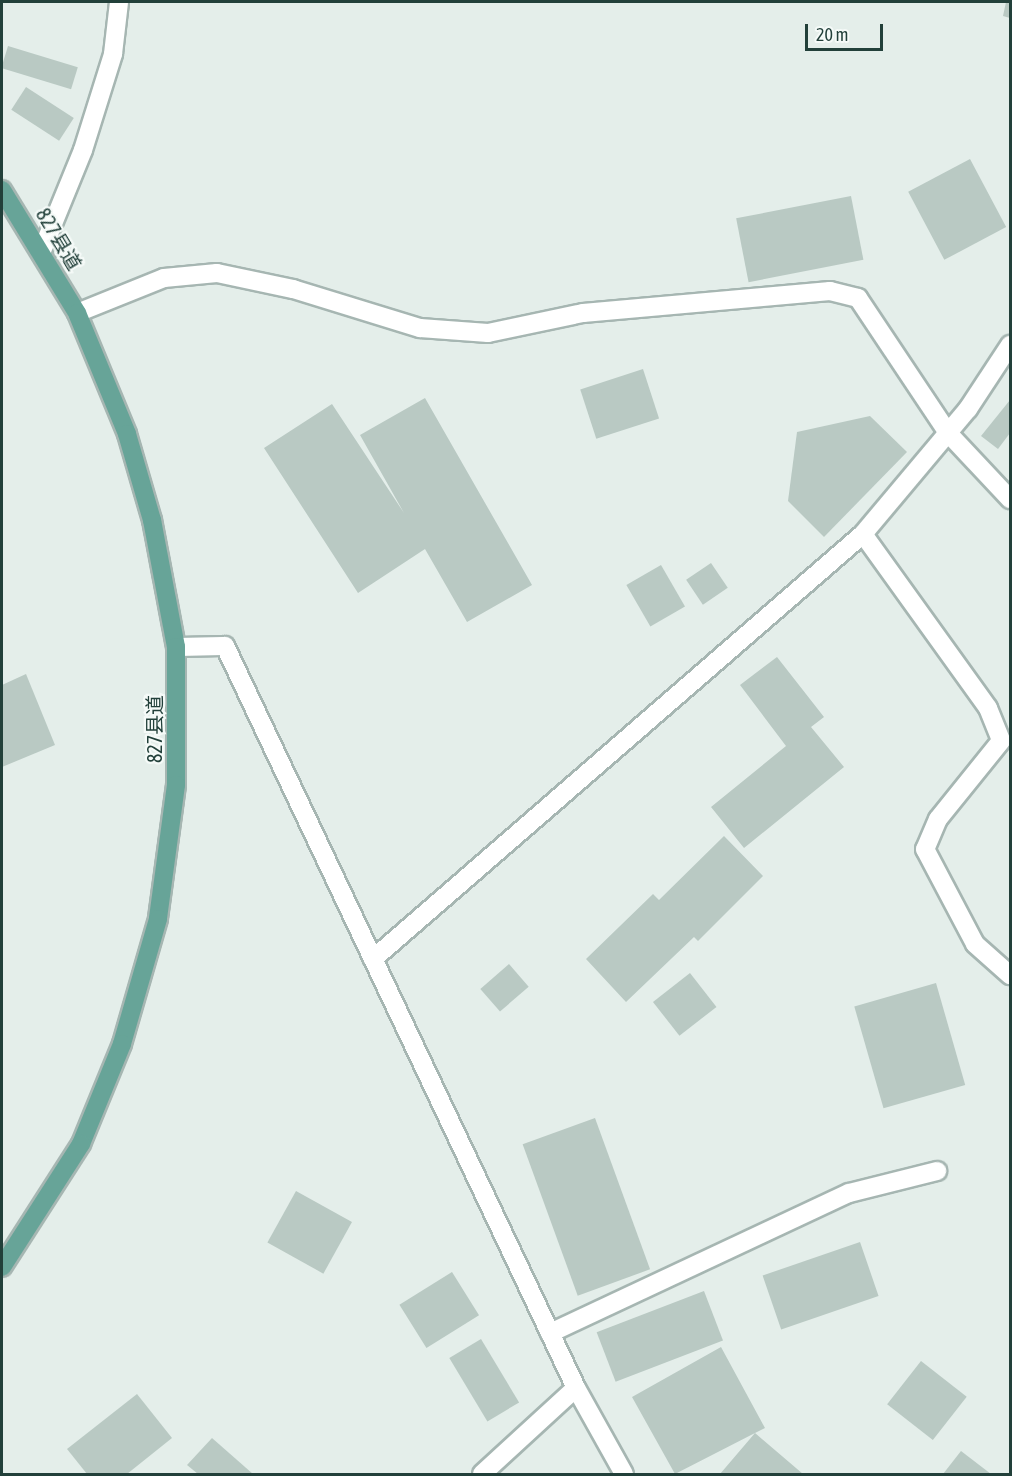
<!DOCTYPE html>
<html>
<head>
<meta charset="utf-8">
<style>
	body { margin:0 }
	#map { position:relative; width:1012px; height:1476px; overflow:hidden; background:#e4eeea; font-family:"Asap Condensed","Noto Sans SC",sans-serif }
	div>[style] { position:absolute }
	.building>* { inset:0; background:#b9c9c3; transform-origin:0 0 }
	.roads { filter:drop-shadow(2px 0 #a6b6b2) drop-shadow(-2px 0 #a6b6b2) drop-shadow(0 2px #a6b6b2) drop-shadow(0 -2px #a6b6b2) }
	.minor>* { height:18px; margin:-9px; padding:0 9px; transform-origin:9px; border-radius:9px; background:#fff }
	.major>* { height:18px; margin:-9px; padding:0 9px; transform-origin:9px; border-radius:9px; background:#67a498 }
	span { translate:-50% -50%; white-space:nowrap; text-align:center; line-height:1.15; -webkit-text-stroke:4.5px #f5faf8; paint-order:stroke }
	.street-label { font-size:20px; color:#22403a }
	.frame { position:absolute; inset:0; border:3px solid #22403a; pointer-events:none }
	.scale { position:absolute; left:805px; top:24px; width:78px; height:27px; box-sizing:border-box; border:3px solid #22403a; border-top:0; padding-left:8px; font-size:18px; line-height:21px; white-space:nowrap; color:#22403a; -webkit-text-stroke:4px #f5faf8; paint-order:stroke }
</style>
</head>
<body>
<div id="map">
	<div class="building">
		<div style="clip-path:polygon(1006px 2px,1010px 2px,1010px 18px,1003px 16px)"></div>
		<div style="left:8px;top:46px;width:73px;height:23px;rotate:17deg"></div>
		<div style="left:26px;top:87px;width:57px;height:27px;rotate:33deg"></div>
		<div style="left:970px;top:159px;width:77px;height:70px;rotate:62deg"></div>
		<div style="left:851px;top:196px;width:65px;height:117px;rotate:79deg"></div>
		<div style="left:643px;top:369px;width:52px;height:66px;rotate:72deg"></div>
		<div style="clip-path:polygon(425px 398px,532px 585px,467px 622px,425px 549px,358px 593px,264px 448px,332px 404px,404px 513px,360px 435px)"></div>
		<div style="clip-path:polygon(1010px 400px,1010px 433px,998px 449px,981px 436px)"></div>
		<div style="clip-path:polygon(870px 416px,907px 452px,824px 537px,788px 501px,797px 432px)"></div>
		<div style="left:711px;top:563px;width:30px;height:30px;rotate:56deg"></div>
		<div style="left:661px;top:565px;width:48px;height:40px;rotate:60deg"></div>
		<div style="clip-path:polygon(777px 657px,824px 717px,811px 727px,844px 767px,744px 848px,711px 807px,786px 746px,740px 685px)"></div>
		<div style="clip-path:polygon(26px 674px,55px 745px,2px 767px,2px 685px)"></div>
		<div style="clip-path:polygon(724px 836px,763px 876px,698px 941px,694px 937px,626px 1002px,586px 959px,653px 894px,659px 900px)"></div>
		<div style="left:509px;top:964px;width:30px;height:38px;rotate:49deg"></div>
		<div style="left:690px;top:973px;width:43px;height:47px;rotate:52deg"></div>
		<div style="left:936px;top:983px;width:106px;height:85px;rotate:74deg"></div>
		<div style="left:595px;top:1118px;width:161px;height:77px;rotate:70deg"></div>
		<div style="left:296px;top:1191px;width:64px;height:59px;rotate:29deg"></div>
		<div style="left:860px;top:1242px;width:57px;height:103px;rotate:71deg"></div>
		<div style="left:452px;top:1272px;width:51px;height:62px;rotate:58deg"></div>
		<div style="left:704px;top:1291px;width:53px;height:115px;rotate:69deg"></div>
		<div style="left:481px;top:1339px;width:74px;height:37px;rotate:59deg"></div>
		<div style="clip-path:polygon(721px 1347px,765px 1428px,755px 1433px,803px 1474px,720px 1474px,755px 1433px,675px 1474px,632px 1397px)"></div>
		<div style="left:921px;top:1361px;width:58px;height:55px;rotate:38deg"></div>
		<div style="clip-path:polygon(137px 1394px,172px 1438px,127px 1474px,87px 1474px,67px 1449px)"></div>
		<div style="clip-path:polygon(212px 1438px,253px 1474px,198px 1474px,187px 1465px)"></div>
		<div style="clip-path:polygon(961px 1451px,991px 1474px,943px 1474px)"></div>
	</div>
	<div class="roads">
		<div class="minor">
			<div style="left:41px;top:253px;width:111px;rotate:-67.8deg"></div>
			<div style="left:83px;top:150px;width:101px;rotate:-72.6deg"></div>
			<div style="left:113px;top:54px;width:52px;rotate:-83.4deg"></div>
			<div style="left:77px;top:313px;width:94px;rotate:-21.9deg"></div>
			<div style="left:164px;top:278px;width:53px;rotate:-5.4deg"></div>
			<div style="left:217px;top:273px;width:78px;rotate:11.9deg"></div>
			<div style="left:293px;top:289px;width:133px;rotate:17.1deg"></div>
			<div style="left:420px;top:328px;width:68px;rotate:4.2deg"></div>
			<div style="left:488px;top:333px;width:97px;rotate:-11.9deg"></div>
			<div style="left:583px;top:313px;width:248px;rotate:-5.1deg"></div>
			<div style="left:830px;top:291px;width:29px;rotate:14deg"></div>
			<div style="left:858px;top:298px;width:162px;rotate:56.3deg"></div>
			<div style="left:948px;top:433px;width:91px;rotate:46.8deg"></div>
			<div style="left:863px;top:534px;width:214px;rotate:54.3deg"></div>
			<div style="left:988px;top:708px;width:35px;rotate:68deg"></div>
			<div style="left:1001px;top:741px;width:100px;rotate:128.9deg"></div>
			<div style="left:938px;top:819px;width:33px;rotate:113deg"></div>
			<div style="left:925px;top:849px;width:107px;rotate:62.2deg"></div>
			<div style="left:975px;top:944px;width:47px;rotate:41.5deg"></div>
			<div style="left:176px;top:647px;width:49px;rotate:-1.2deg"></div>
			<div style="left:225px;top:646px;width:821px;rotate:64.68deg"></div>
			<div style="left:576px;top:1388px;width:98px;rotate:60.8deg"></div>
			<div style="left:373px;top:959px;width:649px;rotate:-40.94deg"></div>
			<div style="left:863px;top:534px;width:163px;rotate:-50deg"></div>
			<div style="left:968px;top:409px;width:77px;rotate:-56.7deg"></div>
			<div style="left:550px;top:1333px;width:330px;rotate:-25.1deg"></div>
			<div style="left:849px;top:1193px;width:91px;rotate:-14deg"></div>
			<div style="left:482px;top:1474px;width:127px;rotate:-42.5deg"></div>
		</div>
		<div class="major">
			<div style="left:2px;top:190px;width:144px;rotate:58.6deg"></div>
			<div style="left:77px;top:313px;width:131px;rotate:67.5deg"></div>
			<div style="left:127px;top:434px;width:90px;rotate:73.8deg"></div>
			<div style="left:152px;top:520px;width:129px;rotate:79.3deg"></div>
			<div style="left:176px;top:647px;width:138px;rotate:90deg"></div>
			<div style="left:176px;top:785px;width:135px;rotate:97.7deg"></div>
			<div style="left:158px;top:919px;width:130px;rotate:106.1deg"></div>
			<div style="left:122px;top:1044px;width:108px;rotate:112.3deg"></div>
			<div style="left:81px;top:1144px;width:146px;rotate:122.7deg"></div>
		</div>
	</div>
	<div class="street-label">
		<span style="left:59px;top:239px;rotate:59deg">827县道</span>
		<span style="left:154px;top:729px;rotate:-90deg">827县道</span>
	</div>
	<div class="frame"></div>
	<div class="scale">20 m</div>
</div>
</body>
</html>
